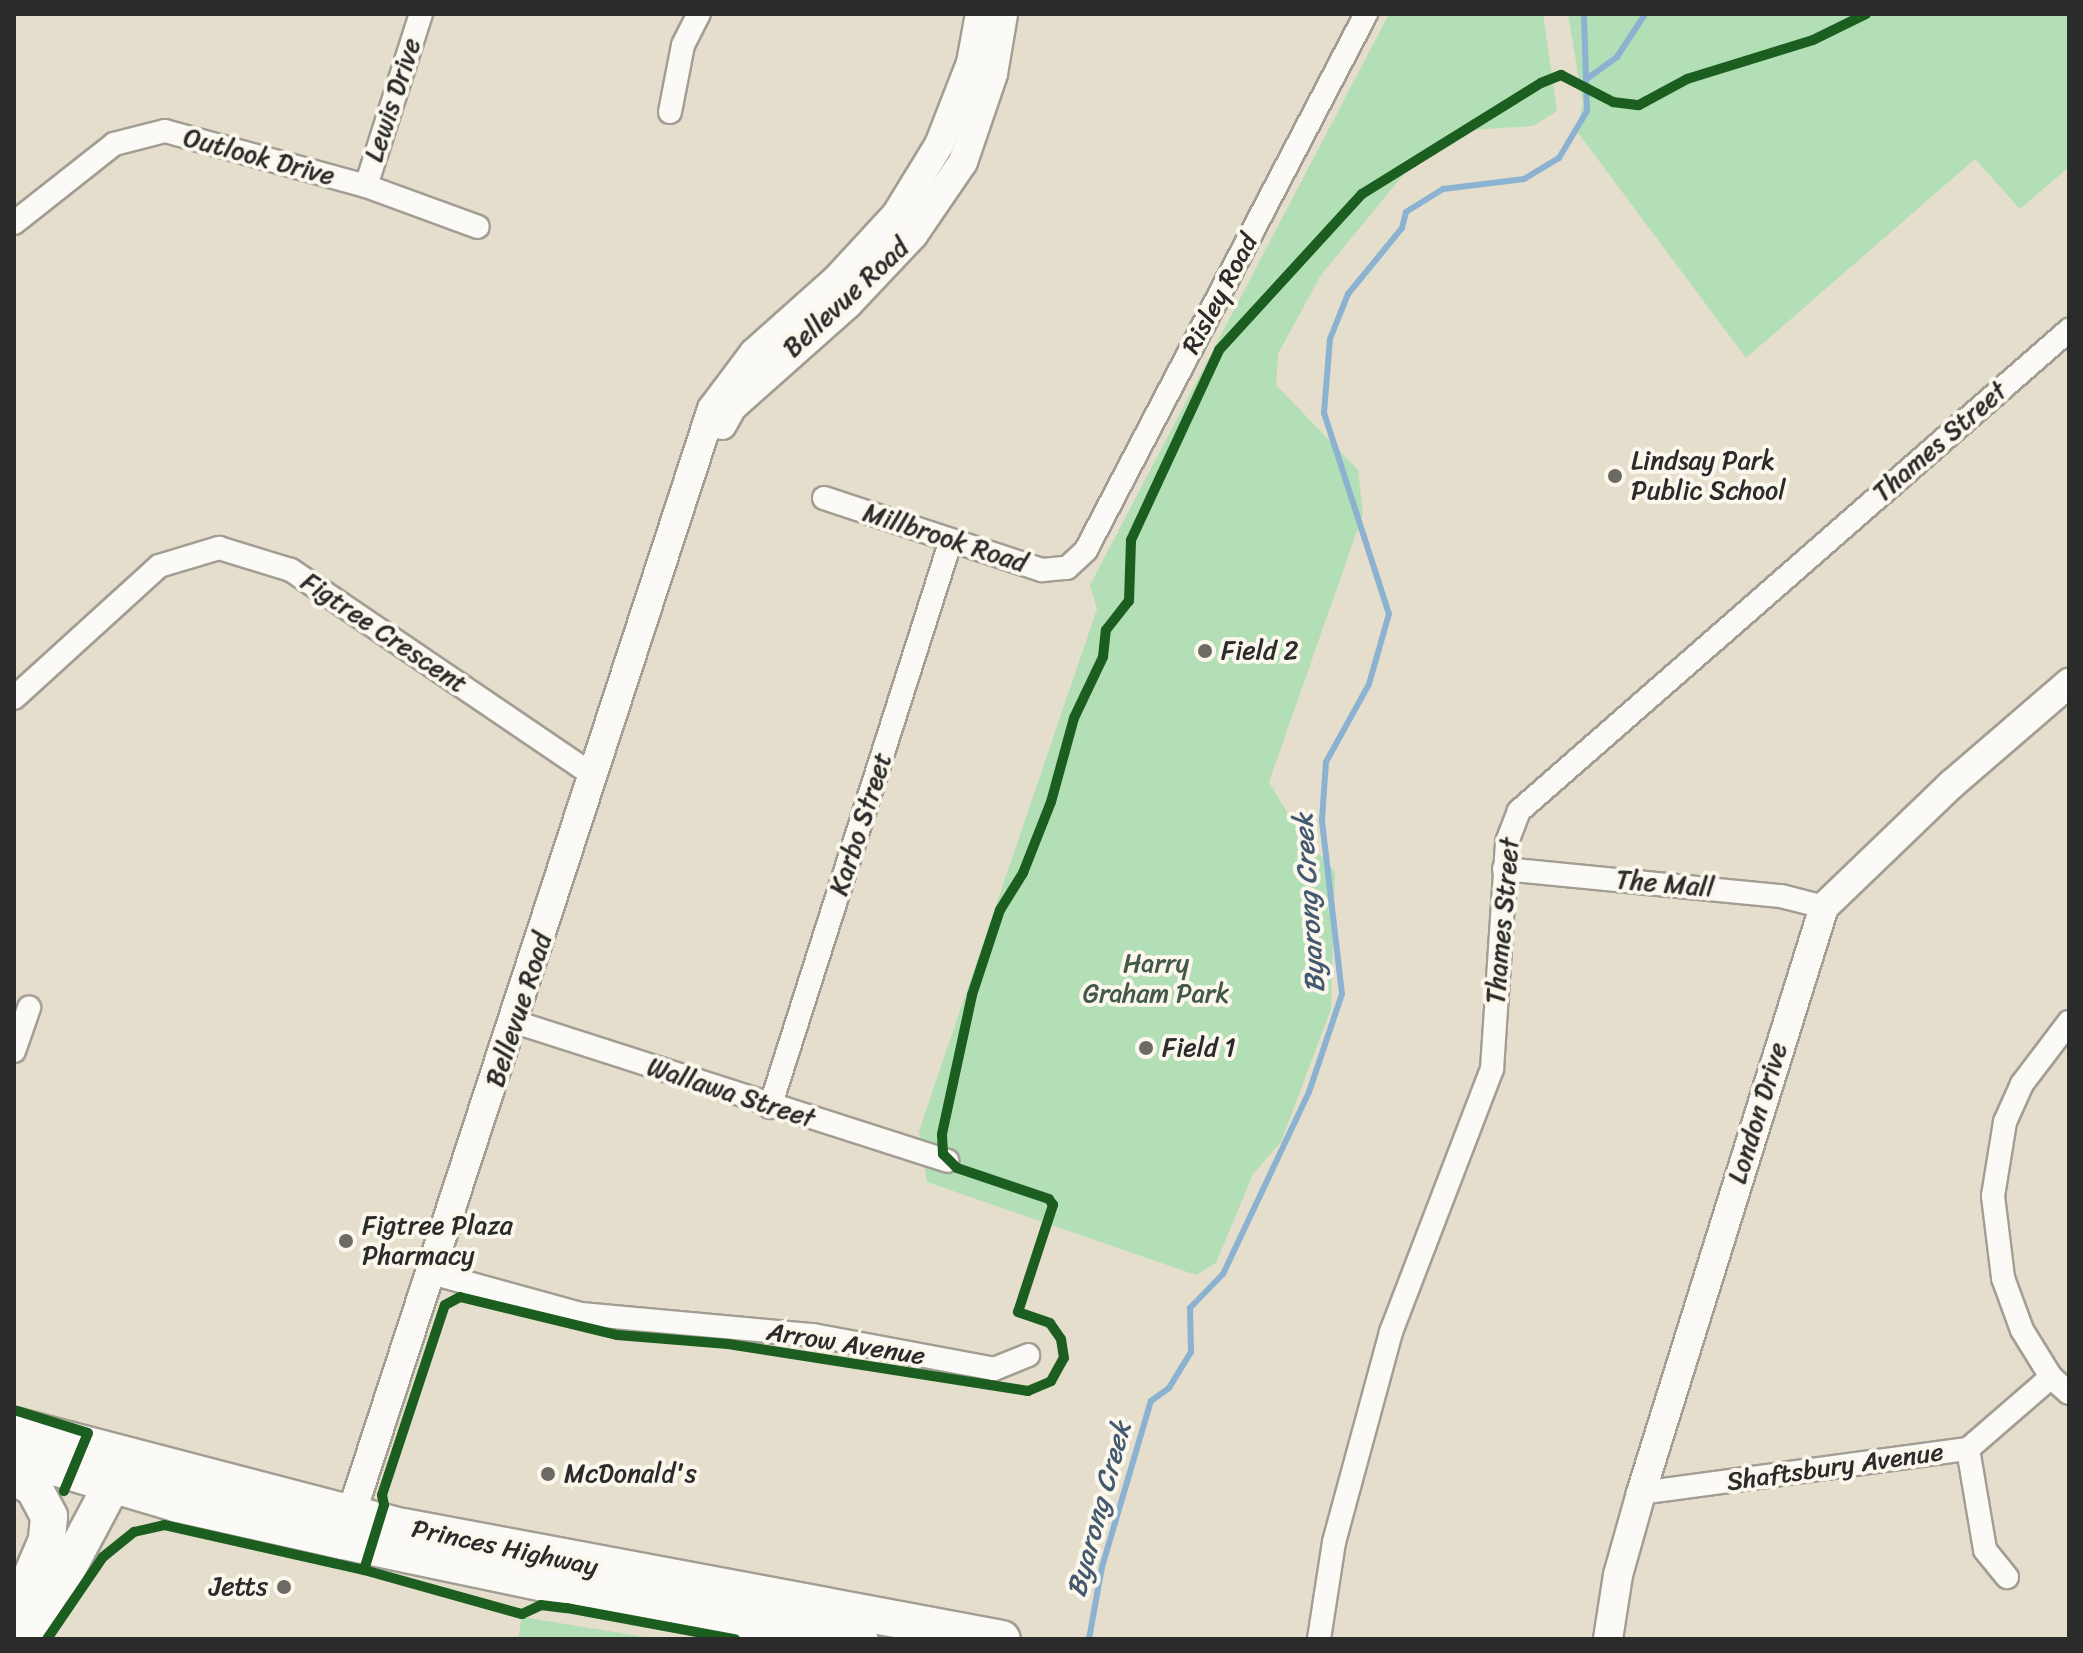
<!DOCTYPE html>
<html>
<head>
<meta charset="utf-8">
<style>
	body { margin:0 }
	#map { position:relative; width:2083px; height:1653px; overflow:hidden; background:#e6decc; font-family:Sriracha,sans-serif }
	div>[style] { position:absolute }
	.green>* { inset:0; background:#b2dfb5 }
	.stream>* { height:6px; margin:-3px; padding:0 3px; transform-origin:3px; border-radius:3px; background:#8cb2d2 }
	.roads { filter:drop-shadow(2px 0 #a29e93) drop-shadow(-2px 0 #a29e93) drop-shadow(0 2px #a29e93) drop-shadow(0 -2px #a29e93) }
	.minor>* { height:22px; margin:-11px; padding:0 11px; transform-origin:11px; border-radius:11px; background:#fbfaf7 }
	.tertiary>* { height:28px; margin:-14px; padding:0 14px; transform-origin:14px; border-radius:14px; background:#fbfaf7 }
	.primary>* { height:36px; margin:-18px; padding:0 18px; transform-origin:18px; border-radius:18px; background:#fbfaf7 }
	.cycleway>* { height:10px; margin:-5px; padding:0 5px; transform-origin:5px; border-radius:5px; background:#1b5e20 }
	.dots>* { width:22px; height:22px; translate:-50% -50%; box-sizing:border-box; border:4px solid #fbf7ec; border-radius:50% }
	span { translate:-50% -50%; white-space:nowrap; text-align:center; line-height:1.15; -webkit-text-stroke:8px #fbf7ec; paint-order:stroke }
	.street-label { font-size:26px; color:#2b2b2b }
	.poi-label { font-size:26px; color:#2b2b2b }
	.left { translate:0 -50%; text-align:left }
	.right { translate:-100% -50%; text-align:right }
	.park-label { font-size:26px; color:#425849 }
	.water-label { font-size:28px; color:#43596f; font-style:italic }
	.frame { position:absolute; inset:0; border:16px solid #2b2b2b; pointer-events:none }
</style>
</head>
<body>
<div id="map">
	<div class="green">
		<div style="clip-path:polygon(1389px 14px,1543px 14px,1557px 111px,1533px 126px,1469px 130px,1413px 163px,1321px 275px,1278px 354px,1276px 385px,1358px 470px,1363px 514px,1269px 782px,1299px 832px,1335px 872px,1331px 1009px,1281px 1142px,1253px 1174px,1216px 1263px,1196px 1275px,927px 1182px,919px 1131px,1097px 609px,1090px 585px)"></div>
		<div style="clip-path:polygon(1568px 14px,2069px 14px,2069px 167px,2020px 209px,1975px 159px,1746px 358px,1576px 130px,1583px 104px)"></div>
		<div style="clip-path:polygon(522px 1617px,658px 1639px,518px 1639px)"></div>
	</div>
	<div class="stream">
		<div style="left:1588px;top:78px;width:36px;rotate:-36deg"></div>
		<div style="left:1617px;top:57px;width:51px;rotate:-56.9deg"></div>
		<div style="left:1089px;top:1639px;width:73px;rotate:-79.8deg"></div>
		<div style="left:1102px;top:1567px;width:173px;rotate:-73.6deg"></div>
		<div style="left:1151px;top:1401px;width:22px;rotate:-36deg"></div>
		<div style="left:1169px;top:1388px;width:42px;rotate:-58.6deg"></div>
		<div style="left:1191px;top:1352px;width:44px;rotate:-91.3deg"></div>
		<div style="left:1190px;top:1308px;width:47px;rotate:-45.9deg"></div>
		<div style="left:1223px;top:1274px;width:201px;rotate:-64.7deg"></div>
		<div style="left:1309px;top:1092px;width:103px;rotate:-71.4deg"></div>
		<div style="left:1342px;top:994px;width:175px;rotate:-96.6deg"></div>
		<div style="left:1322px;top:820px;width:58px;rotate:-86.1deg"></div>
		<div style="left:1326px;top:762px;width:89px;rotate:-61.1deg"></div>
		<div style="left:1369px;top:684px;width:73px;rotate:-74.1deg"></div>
		<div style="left:1389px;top:614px;width:211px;rotate:-107.9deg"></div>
		<div style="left:1324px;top:413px;width:74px;rotate:-85.4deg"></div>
		<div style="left:1330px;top:339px;width:48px;rotate:-68.2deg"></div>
		<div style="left:1348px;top:294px;width:85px;rotate:-50.7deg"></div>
		<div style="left:1402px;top:228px;width:16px;rotate:-76deg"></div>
		<div style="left:1406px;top:212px;width:44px;rotate:-31.9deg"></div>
		<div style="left:1443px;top:189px;width:82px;rotate:-7deg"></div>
		<div style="left:1524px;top:179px;width:41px;rotate:-31deg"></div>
		<div style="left:1559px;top:158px;width:55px;rotate:-59.2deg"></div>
		<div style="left:1587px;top:111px;width:97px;rotate:-91.8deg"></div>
	</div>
	<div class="roads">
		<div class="minor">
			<div style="left:670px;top:112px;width:68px;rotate:-79deg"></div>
			<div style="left:683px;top:45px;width:35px;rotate:-63deg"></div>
			<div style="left:366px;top:186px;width:181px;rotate:-72.3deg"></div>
			<div style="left:14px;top:223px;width:127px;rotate:-38.3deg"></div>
			<div style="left:114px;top:144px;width:53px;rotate:-14.3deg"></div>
			<div style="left:165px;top:131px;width:208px;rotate:15.3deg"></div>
			<div style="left:366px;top:186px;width:119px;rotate:20.1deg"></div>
			<div style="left:824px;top:498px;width:230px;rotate:18.3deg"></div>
			<div style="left:1042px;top:570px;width:25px;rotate:-5deg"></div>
			<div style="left:1067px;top:568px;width:26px;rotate:-43deg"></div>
			<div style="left:1086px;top:550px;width:605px;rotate:-62.42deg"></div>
			<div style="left:14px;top:698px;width:196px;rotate:-42.3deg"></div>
			<div style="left:159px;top:566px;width:63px;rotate:-16.7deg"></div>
			<div style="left:219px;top:548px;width:75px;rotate:17deg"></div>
			<div style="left:291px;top:570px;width:366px;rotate:34.2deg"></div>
			<div style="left:1504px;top:869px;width:278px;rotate:5.6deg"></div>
			<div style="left:1781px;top:896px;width:44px;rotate:14.3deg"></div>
			<div style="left:515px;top:1022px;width:454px;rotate:17.8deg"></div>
			<div style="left:2069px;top:1022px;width:78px;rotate:127.2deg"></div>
			<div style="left:2022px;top:1084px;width:42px;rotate:114.1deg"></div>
			<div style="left:2005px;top:1122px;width:75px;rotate:99.2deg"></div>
			<div style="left:1993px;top:1196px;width:83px;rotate:83deg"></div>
			<div style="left:2003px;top:1278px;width:55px;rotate:69.9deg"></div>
			<div style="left:2022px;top:1330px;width:55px;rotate:58.3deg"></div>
			<div style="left:2051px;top:1377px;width:24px;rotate:42deg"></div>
			<div style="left:14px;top:1051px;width:46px;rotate:-70.8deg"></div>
			<div style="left:770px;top:1107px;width:595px;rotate:-72.3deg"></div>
			<div style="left:428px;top:1272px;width:159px;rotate:15.4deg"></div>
			<div style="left:581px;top:1314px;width:233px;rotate:5.2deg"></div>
			<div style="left:813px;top:1335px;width:184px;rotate:10.6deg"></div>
			<div style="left:994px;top:1369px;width:37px;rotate:-22deg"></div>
			<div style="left:1968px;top:1449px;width:102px;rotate:80.4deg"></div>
			<div style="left:1985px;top:1550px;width:35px;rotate:51deg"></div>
			<div style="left:1641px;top:1493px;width:330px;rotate:-7.7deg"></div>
			<div style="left:1968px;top:1449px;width:110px;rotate:-40.9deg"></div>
			<div style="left:1319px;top:1639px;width:98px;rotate:-81.2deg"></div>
			<div style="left:1334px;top:1542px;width:218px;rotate:-74.8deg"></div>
			<div style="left:1391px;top:1332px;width:282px;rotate:-69deg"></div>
			<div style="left:1492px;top:1069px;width:227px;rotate:-86.2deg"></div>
			<div style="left:1507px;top:842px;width:33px;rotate:-69deg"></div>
			<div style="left:1519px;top:811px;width:731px;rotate:-41.17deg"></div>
		</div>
		<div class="tertiary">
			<div style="left:722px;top:425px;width:21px;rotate:-61deg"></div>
			<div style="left:732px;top:407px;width:155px;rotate:-41.6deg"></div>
			<div style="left:848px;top:304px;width:95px;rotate:-46.7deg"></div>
			<div style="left:913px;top:235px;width:88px;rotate:-55.6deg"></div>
			<div style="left:963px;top:162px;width:93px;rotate:-71.2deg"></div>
			<div style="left:993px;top:74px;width:61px;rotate:-80.5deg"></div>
			<div style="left:345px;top:1533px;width:1182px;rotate:-71.92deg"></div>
			<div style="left:712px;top:409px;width:70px;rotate:-53.1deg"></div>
			<div style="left:754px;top:353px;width:110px;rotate:-41.7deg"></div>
			<div style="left:836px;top:280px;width:88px;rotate:-47.3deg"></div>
			<div style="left:896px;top:215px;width:82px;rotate:-58.4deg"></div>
			<div style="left:939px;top:145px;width:88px;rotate:-68.7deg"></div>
			<div style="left:971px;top:63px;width:50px;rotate:-79.6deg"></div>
			<div style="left:1608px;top:1639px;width:65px;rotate:-81.1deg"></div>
			<div style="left:1618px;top:1575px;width:85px;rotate:-74.3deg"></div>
			<div style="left:1641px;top:1493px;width:614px;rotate:-72.66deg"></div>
			<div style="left:1824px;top:907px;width:178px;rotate:-43.9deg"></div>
			<div style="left:1952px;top:784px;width:155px;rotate:-40.8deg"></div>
		</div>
		<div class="primary">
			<div style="left:14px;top:1426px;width:402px;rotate:14.6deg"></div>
			<div style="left:403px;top:1527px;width:609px;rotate:10.59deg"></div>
			<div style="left:14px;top:1455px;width:171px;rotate:16.6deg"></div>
			<div style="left:178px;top:1504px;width:169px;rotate:12.6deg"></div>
			<div style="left:343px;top:1541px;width:273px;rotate:11.8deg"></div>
			<div style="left:610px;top:1597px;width:253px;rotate:9.6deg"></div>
			<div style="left:14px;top:1476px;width:23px;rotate:31deg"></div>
			<div style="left:34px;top:1488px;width:32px;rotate:62deg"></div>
			<div style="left:49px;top:1516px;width:24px;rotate:95deg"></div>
			<div style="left:47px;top:1540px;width:46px;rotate:113.2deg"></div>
			<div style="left:14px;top:1616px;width:65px;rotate:-55.1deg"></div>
			<div style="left:30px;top:1639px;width:200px;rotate:-62deg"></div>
		</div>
	</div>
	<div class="cycleway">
		<div style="left:14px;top:1410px;width:77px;rotate:17.3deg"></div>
		<div style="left:88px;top:1433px;width:63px;rotate:112.5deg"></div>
		<div style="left:364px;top:1570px;width:68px;rotate:-72.9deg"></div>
		<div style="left:384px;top:1505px;width:10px;rotate:-101deg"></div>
		<div style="left:382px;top:1495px;width:200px;rotate:-71.7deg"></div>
		<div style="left:445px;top:1305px;width:17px;rotate:-28deg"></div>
		<div style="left:460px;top:1297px;width:162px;rotate:13.6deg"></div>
		<div style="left:617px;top:1335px;width:111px;rotate:4.6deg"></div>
		<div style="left:728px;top:1344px;width:304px;rotate:8.9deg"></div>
		<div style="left:1028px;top:1391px;width:25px;rotate:-23deg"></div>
		<div style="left:1051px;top:1381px;width:26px;rotate:-61deg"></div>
		<div style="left:1064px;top:1358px;width:19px;rotate:-99deg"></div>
		<div style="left:1061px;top:1339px;width:19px;rotate:-125deg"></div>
		<div style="left:1050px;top:1323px;width:34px;rotate:-161deg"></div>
		<div style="left:1018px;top:1312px;width:113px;rotate:-71.9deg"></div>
		<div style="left:1053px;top:1205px;width:7px;rotate:-124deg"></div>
		<div style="left:1049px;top:1199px;width:97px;rotate:-161.4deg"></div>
		<div style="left:957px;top:1168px;width:20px;rotate:-135deg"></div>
		<div style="left:943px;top:1154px;width:20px;rotate:-93deg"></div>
		<div style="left:942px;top:1134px;width:142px;rotate:-77.8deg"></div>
		<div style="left:972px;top:995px;width:89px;rotate:-71.8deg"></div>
		<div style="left:1000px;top:910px;width:44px;rotate:-58.1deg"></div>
		<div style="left:1023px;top:873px;width:76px;rotate:-68.5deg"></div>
		<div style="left:1051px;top:802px;width:87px;rotate:-74.7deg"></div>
		<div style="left:1074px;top:718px;width:68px;rotate:-64.6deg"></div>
		<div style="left:1103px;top:657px;width:27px;rotate:-84deg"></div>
		<div style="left:1106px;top:630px;width:37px;rotate:-52deg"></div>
		<div style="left:1129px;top:601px;width:61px;rotate:-88.1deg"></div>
		<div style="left:1131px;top:540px;width:209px;rotate:-65.1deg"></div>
		<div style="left:1219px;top:350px;width:212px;rotate:-47.5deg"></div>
		<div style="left:1362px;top:194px;width:211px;rotate:-31.8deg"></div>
		<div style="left:1541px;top:83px;width:22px;rotate:-22deg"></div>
		<div style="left:1561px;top:75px;width:59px;rotate:27.4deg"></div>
		<div style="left:1613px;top:102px;width:26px;rotate:7deg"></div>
		<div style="left:1639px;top:105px;width:55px;rotate:-28.4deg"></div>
		<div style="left:1687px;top:79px;width:132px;rotate:-17.2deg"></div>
		<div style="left:1813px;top:40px;width:59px;rotate:-26.1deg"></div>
		<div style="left:47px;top:1639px;width:99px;rotate:-55.7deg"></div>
		<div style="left:103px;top:1557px;width:40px;rotate:-39deg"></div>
		<div style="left:134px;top:1532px;width:31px;rotate:-13deg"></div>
		<div style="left:164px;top:1525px;width:205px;rotate:12.7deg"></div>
		<div style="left:364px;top:1570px;width:164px;rotate:15.6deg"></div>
		<div style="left:522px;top:1614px;width:21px;rotate:-25deg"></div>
		<div style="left:541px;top:1605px;width:26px;rotate:7deg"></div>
		<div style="left:567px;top:1608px;width:171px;rotate:10.5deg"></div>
	</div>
	<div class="dots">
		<div style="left:1615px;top:476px;background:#6c6a63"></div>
		<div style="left:1205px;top:651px;background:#6c6a63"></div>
		<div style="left:1146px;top:1048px;background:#6c6a63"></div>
		<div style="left:346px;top:1241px;background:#6c6a63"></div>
		<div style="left:548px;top:1474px;background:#6c6a63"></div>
		<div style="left:284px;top:1587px;background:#6c6a63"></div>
	</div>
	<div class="street-label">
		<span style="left:393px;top:100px;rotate:-72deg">Lewis Drive</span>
		<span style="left:259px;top:157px;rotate:15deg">Outlook Drive</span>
		<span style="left:1220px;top:294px;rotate:-62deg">Risley Road</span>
		<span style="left:846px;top:298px;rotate:-43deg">Bellevue Road</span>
		<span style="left:1940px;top:442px;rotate:-41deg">Thames Street</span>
		<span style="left:945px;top:538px;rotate:18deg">Millbrook Road</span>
		<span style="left:384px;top:633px;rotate:34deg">Figtree Crescent</span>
		<span style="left:861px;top:824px;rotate:-72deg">Karbo Street</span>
		<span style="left:1665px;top:884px;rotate:5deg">The Mall</span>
		<span style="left:1503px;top:921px;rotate:-85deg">Thames Street</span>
		<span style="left:519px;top:1010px;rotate:-72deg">Bellevue Road</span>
		<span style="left:731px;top:1093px;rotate:18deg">Wallawa Street</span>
		<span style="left:1758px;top:1113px;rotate:-73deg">London Drive</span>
		<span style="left:846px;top:1344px;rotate:9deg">Arrow Avenue</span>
		<span style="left:1835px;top:1467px;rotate:-8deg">Shaftsbury Avenue</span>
		<span style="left:505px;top:1548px;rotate:12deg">Princes Highway</span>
	</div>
	<div class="poi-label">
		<span class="left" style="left:1631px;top:476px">Lindsay Park<br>Public School</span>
		<span class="left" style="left:1221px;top:651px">Field 2</span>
		<span class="left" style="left:1162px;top:1048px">Field 1</span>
		<span class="left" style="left:362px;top:1241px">Figtree Plaza<br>Pharmacy</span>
		<span class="left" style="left:564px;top:1474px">McDonald's</span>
		<span class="right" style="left:268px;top:1587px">Jetts</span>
	</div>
	<div class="park-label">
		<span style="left:1156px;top:979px">Harry<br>Graham Park</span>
	</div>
	<div class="water-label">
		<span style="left:1309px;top:903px;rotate:-94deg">Byarong Creek</span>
		<span style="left:1099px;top:1509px;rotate:-75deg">Byarong Creek</span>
	</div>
	<div class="frame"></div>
</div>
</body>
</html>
